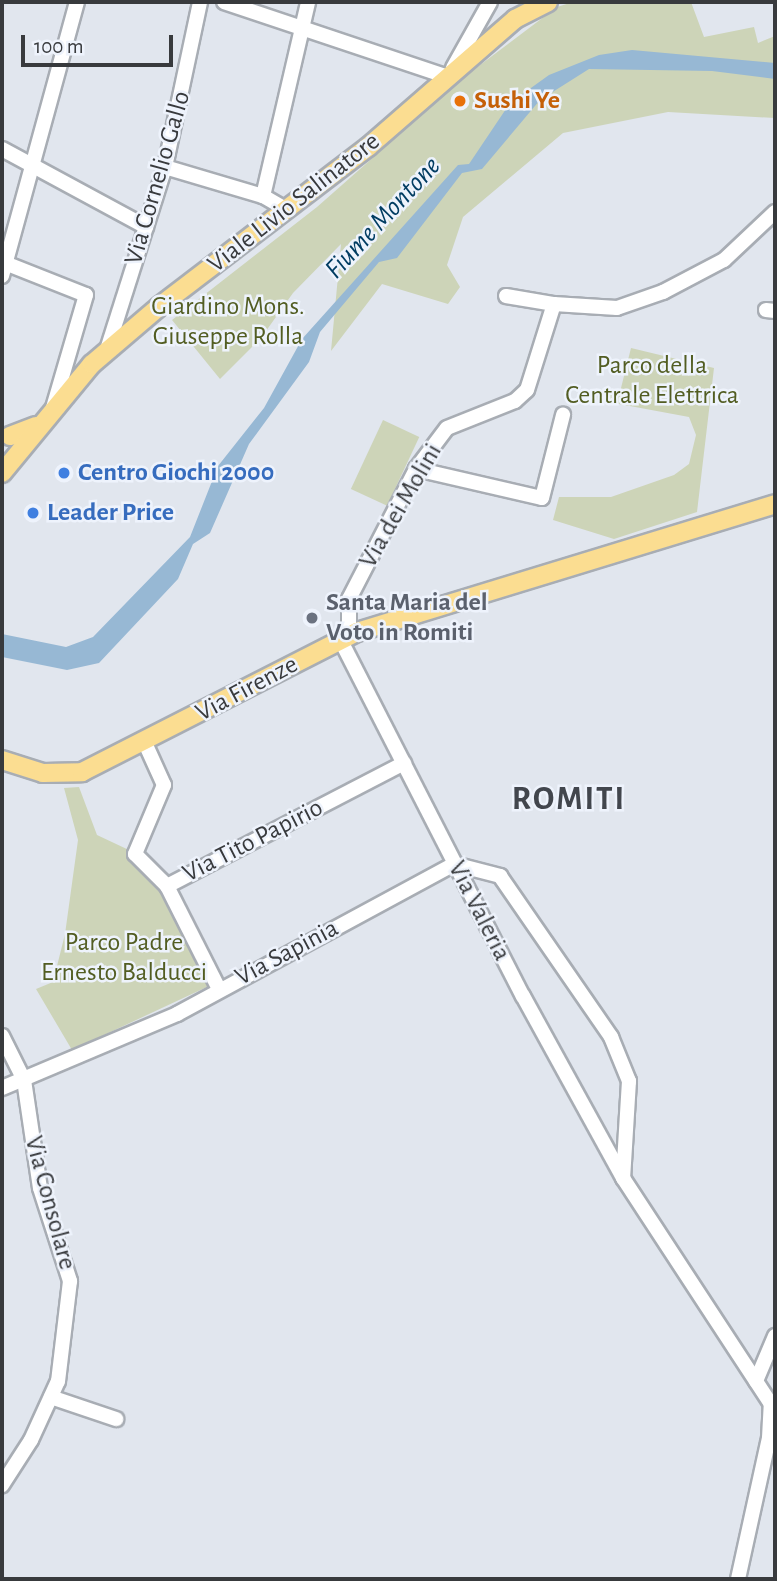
<!DOCTYPE html>
<html>
<head>
<meta charset="utf-8">
<style>
	body { margin:0 }
	#map { position:relative; width:777px; height:1581px; overflow:hidden; background:#e1e6ee; font-family:"Alegreya Sans",sans-serif }
	div>[style] { position:absolute }
	.green>* { inset:0; background:#cdd4b8; transform-origin:0 0 }
	.water>* { inset:0; background:#97b8d4 }
	.roads { filter:drop-shadow(2px 0 #a8adb4) drop-shadow(-2px 0 #a8adb4) drop-shadow(0 2px #a8adb4) drop-shadow(0 -2px #a8adb4) }
	.minor>* { height:14px; margin:-7px; padding:0 7px; transform-origin:7px; border-radius:7px; background:#fff }
	.major>* { height:18px; margin:-9px; padding:0 9px; transform-origin:9px; border-radius:9px; background:#fbdd91 }
	.dots>* { width:19px; height:19px; translate:-50% -50%; box-sizing:border-box; border:4px solid #eef3fc; border-radius:50% }
	span { translate:-50% -50%; white-space:nowrap; text-align:center; line-height:1.15; -webkit-text-stroke:5px #eef3fc; paint-order:stroke }
	.food-label { font-size:26px; color:#c56008; font-weight:700 }
	.left { translate:0 -50%; text-align:left }
	.street-label { font-size:26px; color:#383a3d }
	.park-label { font-size:26px; color:#525d22 }
	.shop-label { font-size:26px; color:#366cbe; font-weight:700 }
	.worship-label { font-size:26px; color:#5b616d; font-weight:700 }
	.water-label { font-size:28px; color:#023d62; font-style:italic }
	.district-label { font-size:33px; color:#42464d; font-weight:700; letter-spacing:2px }
	.frame { position:absolute; inset:0; border:4px solid #383a3d; pointer-events:none }
	.scale { position:absolute; left:21px; top:35px; width:152px; height:32px; box-sizing:border-box; border:4px solid #383a3d; border-top:0; padding-left:9px; font-size:21px; line-height:24px; white-space:nowrap; color:#383a3d; -webkit-text-stroke:5px #eef3fc; paint-order:stroke }
</style>
</head>
<body>
<div id="map">
	<div class="green">
		<div style="clip-path:polygon(573px 2px,691px 2px,704px 37px,754px 27px,758px 43px,775px 36px,775px 118px,668px 112px,563px 133px,463px 217px,447px 265px,460px 287px,448px 304px,382px 284px,331px 351px,341px 244px,293px 293px,261px 338px,220px 379px,172px 320px,317px 207px,468px 74px,557px 7px)"></div>
		<div style="clip-path:polygon(631px 348px,714px 368px,697px 512px,614px 539px,553px 520px,559px 497px,611px 497px,674px 475px,689px 464px,696px 435px,689px 417px,592px 399px,595px 389px,620px 392px)"></div>
		<div style="left:383px;top:420px;width:40px;height:76px;rotate:25deg"></div>
		<div style="clip-path:polygon(79px 787px,97px 835px,131px 851px,128px 860px,161px 889px,209px 986px,72px 1050px,36px 989px,53px 982px,65px 934px,78px 840px,64px 788px)"></div>
	</div>
	<div class="water">
		<div style="clip-path:polygon(632px 50px,775px 63px,775px 79px,712px 71px,589px 69px,540px 100px,482px 169px,462px 173px,397px 258px,379px 262px,320px 332px,309px 362px,249px 444px,210px 533px,193px 544px,178px 579px,99px 663px,67px 670px,2px 657px,2px 634px,66px 647px,93px 637px,190px 537px,218px 466px,264px 408px,302px 339px,458px 165px,469px 164px,510px 103px,549px 75px,599px 55px)"></div>
	</div>
	<div class="roads">
		<div class="minor">
			<div style="left:224px;top:2px;width:236px;rotate:18.5deg"></div>
			<div style="left:453px;top:68px;width:76px;rotate:-60.7deg"></div>
			<div style="left:2px;top:149px;width:164px;rotate:28.4deg"></div>
			<div style="left:165px;top:167px;width:102px;rotate:16.5deg"></div>
			<div style="left:263px;top:196px;width:28px;rotate:30deg"></div>
			<div style="left:263px;top:196px;width:199px;rotate:-76.9deg"></div>
			<div style="left:5px;top:263px;width:87px;rotate:21.6deg"></div>
			<div style="left:86px;top:295px;width:118px;rotate:106.3deg"></div>
			<div style="left:2px;top:276px;width:284px;rotate:-74.7deg"></div>
			<div style="left:506px;top:296px;width:49px;rotate:9.5deg"></div>
			<div style="left:766px;top:310px;width:9px;rotate:6deg"></div>
			<div style="left:106px;top:353px;width:195px;rotate:-72.4deg"></div>
			<div style="left:165px;top:167px;width:169px;rotate:-78deg"></div>
			<div style="left:416px;top:469px;width:129px;rotate:13deg"></div>
			<div style="left:542px;top:498px;width:86px;rotate:-75.8deg"></div>
			<div style="left:349px;top:637px;width:38px;rotate:-90deg"></div>
			<div style="left:349px;top:599px;width:146px;rotate:-62.7deg"></div>
			<div style="left:416px;top:469px;width:51px;rotate:-52.9deg"></div>
			<div style="left:447px;top:428px;width:73px;rotate:-21.7deg"></div>
			<div style="left:515px;top:401px;width:16px;rotate:-43deg"></div>
			<div style="left:527px;top:390px;width:90px;rotate:-72.6deg"></div>
			<div style="left:554px;top:304px;width:63px;rotate:3.6deg"></div>
			<div style="left:617px;top:308px;width:49px;rotate:-19.2deg"></div>
			<div style="left:663px;top:292px;width:69px;rotate:-27.7deg"></div>
			<div style="left:724px;top:260px;width:70px;rotate:-43.3deg"></div>
			<div style="left:341px;top:641px;width:399px;rotate:62.9deg"></div>
			<div style="left:523px;top:996px;width:208px;rotate:61.2deg"></div>
			<div style="left:623px;top:1178px;width:277px;rotate:56.8deg"></div>
			<div style="left:145px;top:743px;width:46px;rotate:65.7deg"></div>
			<div style="left:164px;top:785px;width:75px;rotate:112.8deg"></div>
			<div style="left:135px;top:854px;width:45px;rotate:45deg"></div>
			<div style="left:219px;top:989px;width:115px;rotate:-116.8deg"></div>
			<div style="left:167px;top:886px;width:267px;rotate:-27.4deg"></div>
			<div style="left:2px;top:1036px;width:49px;rotate:63.4deg"></div>
			<div style="left:24px;top:1080px;width:109px;rotate:81.6deg"></div>
			<div style="left:40px;top:1188px;width:98px;rotate:72.1deg"></div>
			<div style="left:70px;top:1281px;width:101px;rotate:96.8deg"></div>
			<div style="left:58px;top:1381px;width:65px;rotate:114.6deg"></div>
			<div style="left:31px;top:1440px;width:54px;rotate:122.8deg"></div>
			<div style="left:2px;top:1088px;width:190px;rotate:-22.9deg"></div>
			<div style="left:177px;top:1014px;width:315px;rotate:-28.4deg"></div>
			<div style="left:454px;top:864px;width:48px;rotate:14.6deg"></div>
			<div style="left:500px;top:876px;width:196px;rotate:55.4deg"></div>
			<div style="left:611px;top:1037px;width:48px;rotate:67.8deg"></div>
			<div style="left:629px;top:1081px;width:97px;rotate:93.5deg"></div>
			<div style="left:756px;top:1381px;width:49px;rotate:-67.1deg"></div>
			<div style="left:51px;top:1397px;width:69px;rotate:18.7deg"></div>
			<div style="left:738px;top:1579px;width:144px;rotate:-77.6deg"></div>
			<div style="left:769px;top:1438px;width:35px;rotate:-87deg"></div>
		</div>
		<div class="major">
			<div style="left:10px;top:436px;width:28px;rotate:-21deg"></div>
			<div style="left:2px;top:473px;width:141px;rotate:-50.5deg"></div>
			<div style="left:92px;top:364px;width:89px;rotate:-40.5deg"></div>
			<div style="left:160px;top:306px;width:262px;rotate:-37.4deg"></div>
			<div style="left:368px;top:147px;width:195px;rotate:-41deg"></div>
			<div style="left:515px;top:19px;width:37px;rotate:-27deg"></div>
			<div style="left:2px;top:760px;width:43px;rotate:17.6deg"></div>
			<div style="left:43px;top:773px;width:39px;rotate:-1deg"></div>
			<div style="left:82px;top:772px;width:309px;rotate:-27deg"></div>
			<div style="left:357px;top:632px;width:437px;rotate:-17deg"></div>
		</div>
	</div>
	<div class="dots">
		<div style="left:460px;top:101px;background:#e8710a"></div>
		<div style="left:64px;top:473px;background:#3f7fe0"></div>
		<div style="left:33px;top:513px;background:#3f7fe0"></div>
		<div style="left:312px;top:618px;background:#6b7280"></div>
	</div>
	<div class="food-label">
		<span class="left" style="left:474px;top:101px">Sushi Ye</span>
	</div>
	<div class="street-label">
		<span style="left:158px;top:178px;rotate:-74deg">Via Cornelio Gallo</span>
		<span style="left:294px;top:203px;rotate:-38deg">Viale Livio Salinatore</span>
		<span style="left:401px;top:506px;rotate:-60deg">Via dei Molini</span>
		<span style="left:247px;top:689px;rotate:-28deg">Via Firenze</span>
		<span style="left:253px;top:841px;rotate:-27deg">Via Tito Papirio</span>
		<span style="left:479px;top:911px;rotate:63deg">Via Valeria</span>
		<span style="left:287px;top:953px;rotate:-28deg">Via Sapinia</span>
		<span style="left:50px;top:1203px;rotate:75deg">Via Consolare</span>
	</div>
	<div class="park-label">
		<span style="left:228px;top:322px">Giardino Mons.<br>Giuseppe Rolla</span>
		<span style="left:652px;top:381px">Parco della<br>Centrale Elettrica</span>
		<span style="left:124px;top:958px">Parco Padre<br>Ernesto Balducci</span>
	</div>
	<div class="shop-label">
		<span class="left" style="left:78px;top:473px">Centro Giochi 2000</span>
		<span class="left" style="left:47px;top:513px">Leader Price</span>
	</div>
	<div class="worship-label">
		<span class="left" style="left:326px;top:618px">Santa Maria del<br>Voto in Romiti</span>
	</div>
	<div class="water-label">
		<span style="left:383px;top:218px;rotate:-47deg">Fiume Montone</span>
	</div>
	<div class="district-label">
		<span style="left:569px;top:800px">ROMITI</span>
	</div>
	<div class="frame"></div>
	<div class="scale">100 m</div>
</div>
</body>
</html>
